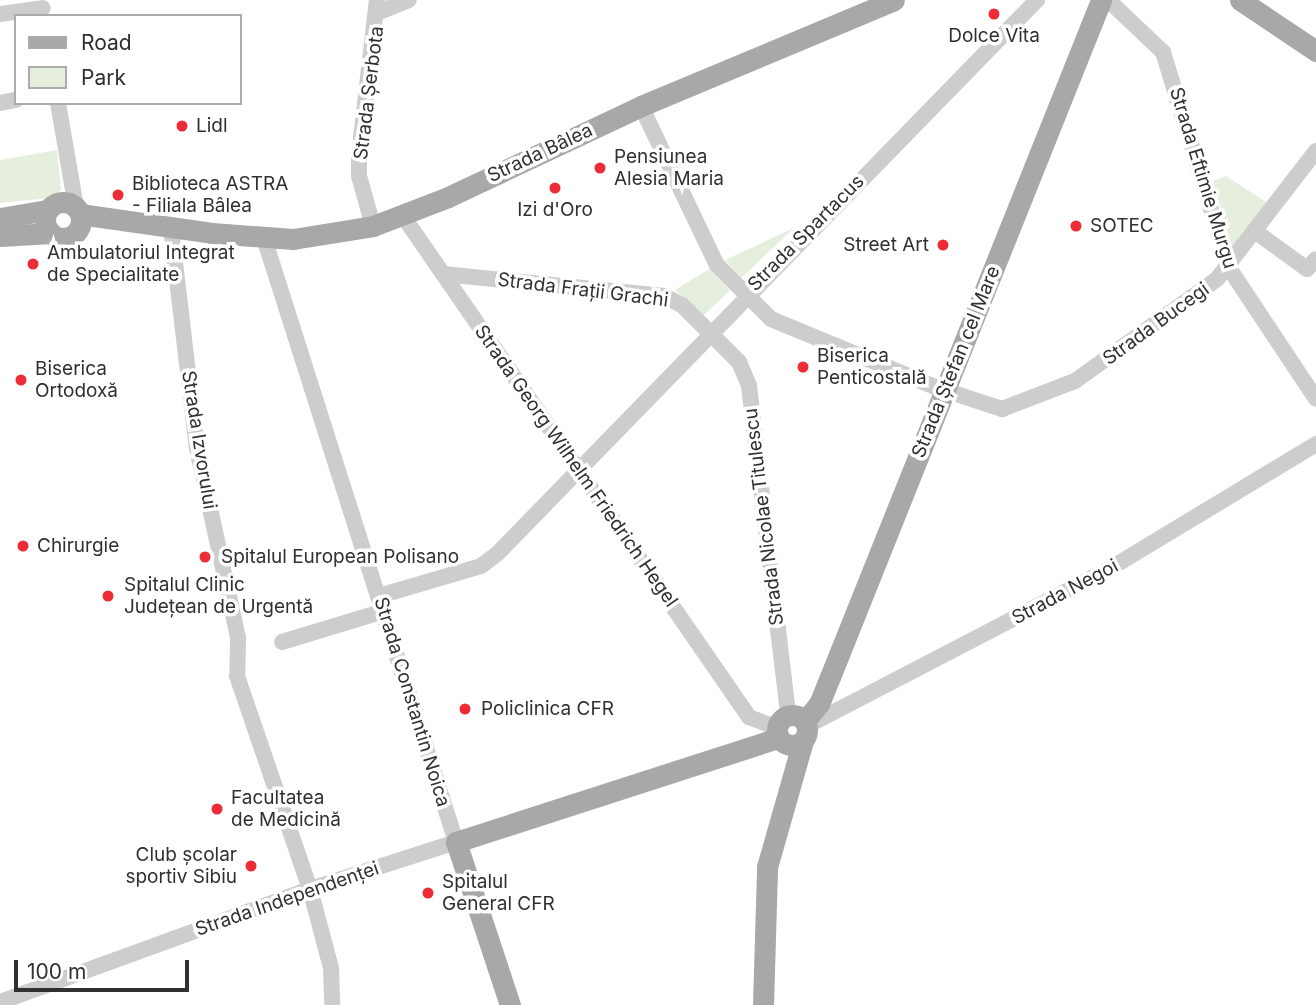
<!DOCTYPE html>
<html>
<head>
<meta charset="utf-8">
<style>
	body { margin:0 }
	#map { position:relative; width:1316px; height:1005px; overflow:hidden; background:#fff; font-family:Inter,sans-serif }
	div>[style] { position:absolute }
	.green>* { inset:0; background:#e6eede }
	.minor>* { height:16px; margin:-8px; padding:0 8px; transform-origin:8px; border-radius:8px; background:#cdcdcd }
	.major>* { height:21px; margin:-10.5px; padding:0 10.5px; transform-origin:10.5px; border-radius:10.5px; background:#a8a8a8 }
	.major>.ring { margin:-10.5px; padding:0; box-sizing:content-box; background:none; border:21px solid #a8a8a8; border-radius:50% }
	.dots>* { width:19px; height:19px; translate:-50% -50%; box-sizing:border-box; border:4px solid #fff; border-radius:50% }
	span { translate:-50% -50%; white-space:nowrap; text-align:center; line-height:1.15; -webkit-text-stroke:7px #fff; paint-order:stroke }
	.poi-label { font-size:19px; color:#303030 }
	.left { translate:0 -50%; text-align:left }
	.right { translate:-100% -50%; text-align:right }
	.street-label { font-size:19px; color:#303030 }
	.legend { position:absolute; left:14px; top:14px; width:228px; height:91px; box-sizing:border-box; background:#fff; border:2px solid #acacac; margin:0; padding:9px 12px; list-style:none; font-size:21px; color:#303030 }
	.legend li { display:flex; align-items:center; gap:14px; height:35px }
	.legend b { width:35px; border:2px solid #acacac }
	.scale { position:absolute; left:14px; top:960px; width:175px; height:32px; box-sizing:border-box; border:4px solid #303030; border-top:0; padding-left:9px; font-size:21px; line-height:24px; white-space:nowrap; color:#303030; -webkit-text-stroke:5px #fff; paint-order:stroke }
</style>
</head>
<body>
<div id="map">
	<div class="green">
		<div style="clip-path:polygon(57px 150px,61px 190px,50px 198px,0 203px,0 160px)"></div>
		<div style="clip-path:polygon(1226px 176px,1266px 202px,1236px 247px,1231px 245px,1213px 181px)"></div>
		<div style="clip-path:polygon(794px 228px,741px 278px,725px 260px)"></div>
		<div style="clip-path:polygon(709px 269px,730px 290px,703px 316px,675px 290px)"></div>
	</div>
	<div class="minor">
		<div style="left:1108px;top:0;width:76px;rotate:43.4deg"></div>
		<div style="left:1163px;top:52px;width:226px;rotate:73deg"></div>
		<div style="left:1229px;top:268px;width:157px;rotate:56.4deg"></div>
		<div style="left:379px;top:12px;width:32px;rotate:-22deg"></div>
		<div style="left:0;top:14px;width:43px;rotate:-7.9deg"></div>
		<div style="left:0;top:103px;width:16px;rotate:-11deg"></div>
		<div style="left:58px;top:103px;width:106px;rotate:80.2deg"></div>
		<div style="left:641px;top:106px;width:176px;rotate:64.5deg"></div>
		<div style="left:717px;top:265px;width:76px;rotate:45deg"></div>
		<div style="left:771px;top:319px;width:178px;rotate:22.5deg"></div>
		<div style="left:935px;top:387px;width:71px;rotate:18.2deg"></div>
		<div style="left:1002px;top:409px;width:78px;rotate:-21deg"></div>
		<div style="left:1075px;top:381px;width:175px;rotate:-35.7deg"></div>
		<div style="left:1217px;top:279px;width:162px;rotate:-52.3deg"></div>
		<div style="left:403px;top:216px;width:609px;rotate:55.37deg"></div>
		<div style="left:749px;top:717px;width:30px;rotate:21deg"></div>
		<div style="left:373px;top:226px;width:52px;rotate:-105.6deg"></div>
		<div style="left:359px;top:176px;width:21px;rotate:-90deg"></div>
		<div style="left:359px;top:155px;width:156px;rotate:-83.4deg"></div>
		<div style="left:171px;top:228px;width:222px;rotate:83.3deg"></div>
		<div style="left:197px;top:448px;width:193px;rotate:77.8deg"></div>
		<div style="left:238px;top:637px;width:39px;rotate:91deg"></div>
		<div style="left:237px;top:676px;width:225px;rotate:71.1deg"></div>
		<div style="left:310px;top:889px;width:82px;rotate:75.1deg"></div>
		<div style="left:331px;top:968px;width:37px;rotate:88deg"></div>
		<div style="left:1256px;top:232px;width:63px;rotate:36deg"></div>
		<div style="left:1307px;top:269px;width:13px;rotate:-48deg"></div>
		<div style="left:443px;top:274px;width:222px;rotate:5.7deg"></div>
		<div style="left:664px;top:296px;width:20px;rotate:27deg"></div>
		<div style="left:682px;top:305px;width:81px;rotate:45deg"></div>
		<div style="left:739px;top:362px;width:26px;rotate:67deg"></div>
		<div style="left:749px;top:386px;width:331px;rotate:83.2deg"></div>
		<div style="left:379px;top:596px;width:106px;rotate:-16.4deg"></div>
		<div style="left:481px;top:566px;width:20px;rotate:-37deg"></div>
		<div style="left:497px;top:554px;width:774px;rotate:-45.73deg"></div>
		<div style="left:282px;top:642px;width:107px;rotate:-16.9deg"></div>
		<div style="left:807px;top:726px;width:346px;rotate:-27.5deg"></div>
		<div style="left:1114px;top:566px;width:236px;rotate:-31.1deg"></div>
		<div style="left:0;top:1002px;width:330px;rotate:-20deg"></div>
		<div style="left:310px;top:889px;width:153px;rotate:-17.8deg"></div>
		<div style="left:456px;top:842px;width:634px;rotate:-107.63deg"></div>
	</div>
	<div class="major">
		<div style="left:1240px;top:0;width:92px;rotate:33.9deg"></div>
		<div class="ring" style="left:45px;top:202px;width:15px;height:15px"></div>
		<div style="left:80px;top:214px;width:133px;rotate:8.2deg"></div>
		<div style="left:212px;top:233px;width:81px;rotate:4.2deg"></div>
		<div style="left:293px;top:239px;width:81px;rotate:-9.2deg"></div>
		<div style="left:373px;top:226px;width:80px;rotate:-21.1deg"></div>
		<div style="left:448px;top:197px;width:213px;rotate:-25.2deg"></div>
		<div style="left:641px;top:106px;width:274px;rotate:-22.7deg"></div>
		<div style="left:0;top:218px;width:49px;rotate:-9.5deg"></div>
		<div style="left:0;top:236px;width:51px;rotate:-3.4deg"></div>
		<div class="ring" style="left:777px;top:715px;width:9px;height:9px"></div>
		<div style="left:805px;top:721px;width:22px;rotate:-51deg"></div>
		<div style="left:819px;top:704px;width:29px;rotate:-68deg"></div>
		<div style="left:830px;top:677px;width:729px;rotate:-68.18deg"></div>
		<div style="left:510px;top:1005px;width:172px;rotate:-108.3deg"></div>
		<div style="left:456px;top:842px;width:338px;rotate:-17.9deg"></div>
		<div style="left:763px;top:1005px;width:138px;rotate:-88.3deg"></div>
		<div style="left:767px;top:867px;width:131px;rotate:-74.1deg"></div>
	</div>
	<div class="dots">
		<div style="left:994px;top:14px;background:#ed2c35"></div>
		<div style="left:182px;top:126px;background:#ed2c35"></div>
		<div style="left:600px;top:168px;background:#ed2c35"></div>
		<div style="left:555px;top:188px;background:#ed2c35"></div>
		<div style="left:118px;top:195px;background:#ed2c35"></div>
		<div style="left:1076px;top:226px;background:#ed2c35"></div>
		<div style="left:943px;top:245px;background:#ed2c35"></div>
		<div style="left:33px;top:264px;background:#ed2c35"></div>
		<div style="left:803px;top:367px;background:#ed2c35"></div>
		<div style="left:21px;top:380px;background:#ed2c35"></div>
		<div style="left:23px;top:546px;background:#ed2c35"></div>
		<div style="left:205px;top:557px;background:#ed2c35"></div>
		<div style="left:108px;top:596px;background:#ed2c35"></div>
		<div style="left:465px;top:709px;background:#ed2c35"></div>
		<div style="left:217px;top:809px;background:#ed2c35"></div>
		<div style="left:251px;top:866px;background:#ed2c35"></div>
		<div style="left:428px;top:893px;background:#ed2c35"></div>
	</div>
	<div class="poi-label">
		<span style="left:994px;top:36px">Dolce Vita</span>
		<span class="left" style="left:196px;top:126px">Lidl</span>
		<span class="left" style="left:614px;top:168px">Pensiunea<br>Alesia Maria</span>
		<span class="left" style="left:132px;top:195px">Biblioteca ASTRA<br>- Filiala Bâlea</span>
		<span style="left:555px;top:210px">Izi d'Oro</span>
		<span class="left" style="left:1090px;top:226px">SOTEC</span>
		<span class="right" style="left:929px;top:245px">Street Art</span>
		<span class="left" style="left:47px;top:264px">Ambulatoriul Integrat<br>de Specialitate</span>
		<span class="left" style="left:817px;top:367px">Biserica<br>Penticostală</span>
		<span class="left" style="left:35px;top:380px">Biserica<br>Ortodoxă</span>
		<span class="left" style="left:37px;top:546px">Chirurgie</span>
		<span class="left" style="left:221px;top:557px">Spitalul European Polisano</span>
		<span class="left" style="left:124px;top:596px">Spitalul Clinic<br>Județean de Urgentă</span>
		<span class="left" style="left:481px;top:709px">Policlinica CFR</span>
		<span class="left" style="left:231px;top:809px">Facultatea<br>de Medicină</span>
		<span class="right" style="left:237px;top:866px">Club școlar<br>sportiv Sibiu</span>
		<span class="left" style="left:442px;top:893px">Spitalul<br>General CFR</span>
	</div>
	<div class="street-label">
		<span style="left:369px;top:93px;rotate:-83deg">Strada Șerbota</span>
		<span style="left:540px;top:153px;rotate:-25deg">Strada Bâlea</span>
		<span style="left:1203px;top:178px;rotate:73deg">Strada Eftimie Murgu</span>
		<span style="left:806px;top:233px;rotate:-45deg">Strada Spartacus</span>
		<span style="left:583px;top:290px;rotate:7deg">Strada Frații Grachi</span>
		<span style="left:1156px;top:324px;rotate:-36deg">Strada Bucegi</span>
		<span style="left:956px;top:362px;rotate:-68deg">Strada Ștefan cel Mare</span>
		<span style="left:199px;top:440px;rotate:81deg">Strada Izvorului</span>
		<span style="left:576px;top:466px;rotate:55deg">Strada Georg Wilhelm Friedrich Hegel</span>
		<span style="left:764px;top:517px;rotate:-97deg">Strada Nicolae Titulescu</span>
		<span style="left:1065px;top:592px;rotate:-28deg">Strada Negoi</span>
		<span style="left:412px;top:702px;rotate:73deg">Strada Constantin Noica</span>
		<span style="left:287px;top:899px;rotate:-19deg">Strada Independenței</span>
	</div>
	<ul class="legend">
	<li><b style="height:9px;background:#a8a8a8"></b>Road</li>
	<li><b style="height:19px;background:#e6eede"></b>Park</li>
	</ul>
	<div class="scale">100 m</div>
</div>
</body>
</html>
